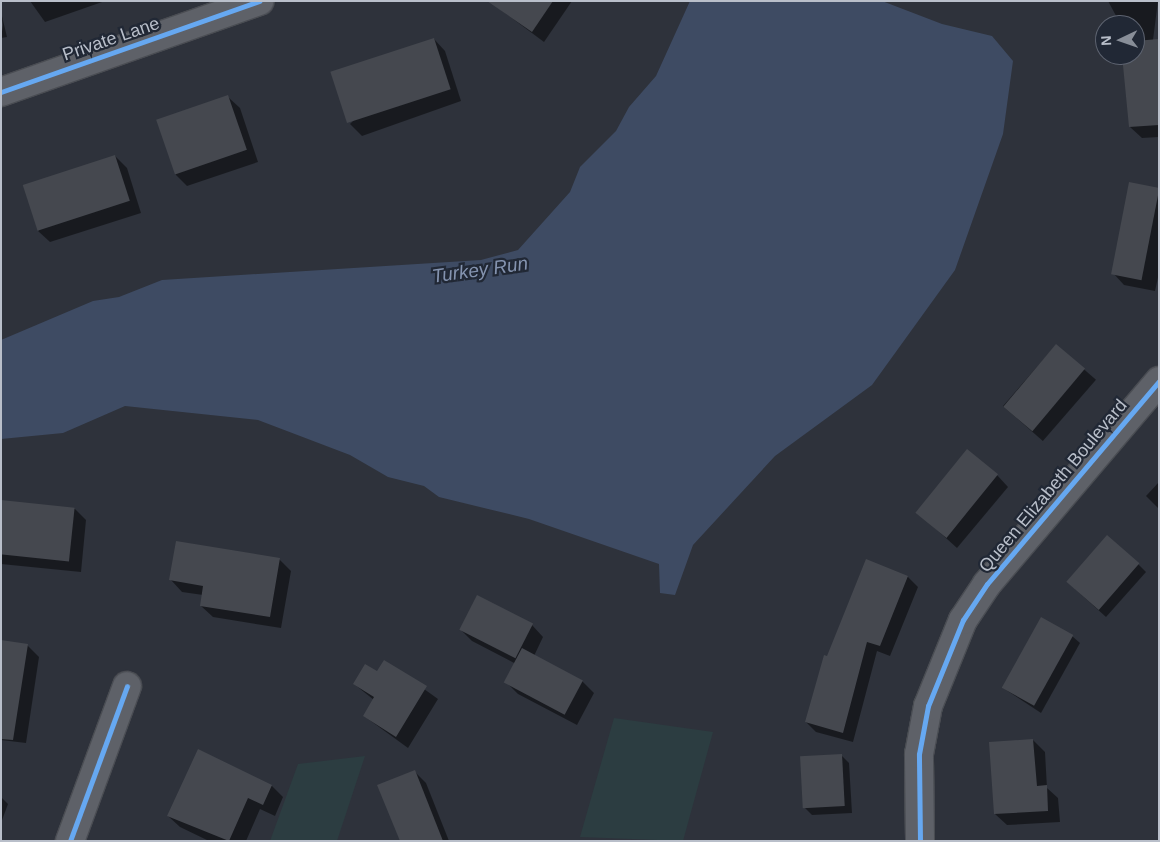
<!DOCTYPE html>
<html>
<head>
<meta charset="utf-8">
<style>
	body { margin:0 }
	#map { position:relative; width:1160px; height:842px; overflow:hidden; background:#2e323b; font-family:Arial,sans-serif }
	div>[style] { position:absolute }
	.green>* { inset:0; background:#2c3d41 }
	.water>* { inset:0; background:#3e4b63 }
	.shadow>* { inset:0; background:#0007; transform-origin:0 0 }
	.building>* { inset:0; background:#45484f; transform-origin:0 0 }
	.roads { filter:drop-shadow(1px 0 #4a4d53) drop-shadow(-1px 0 #4a4d53) drop-shadow(0 1px #4a4d53) drop-shadow(0 -1px #4a4d53) }
	.minor>* { height:28px; margin:-14px; padding:0 14px; transform-origin:14px; border-radius:14px; background:#5e6168 }
	.cycleway>* { height:5px; margin:-2.5px; padding:0 2.5px; transform-origin:2.5px; border-radius:2.5px; background:#66a8f1 }
	span { translate:-50% -50%; white-space:nowrap; text-align:center; line-height:1.15; -webkit-text-stroke:4.5px #212835; paint-order:stroke }
	.street-label { font-size:18px; color:#b9bfca }
	.water-label { font-size:19px; color:#8493af; font-style:italic }
	.frame { position:absolute; inset:0; border:2px solid #b9bfca; pointer-events:none }
	.north { position:absolute; left:1095px; top:15px; width:50px; height:50px; box-sizing:border-box; background:#212835; border:1px solid #5e6471; border-radius:50%; rotate:267deg; font-size:14px; font-weight:700; line-height:20px; text-align:center; color:#b9bfca }
	.north::after { content:''; display:block; margin:auto; width:18px; height:22px; background:#888e98; clip-path:polygon(50% 0,100% 100%,50% 72%,0 100%) }
</style>
</head>
<body>
<div id="map">
	<div class="green">
		<div style="clip-path:polygon(614px 718px,713px 732px,683px 841px,580px 837px)"></div>
		<div style="clip-path:polygon(365px 756px,337px 841px,270px 841px,298px 764px)"></div>
	</div>
	<div class="water">
		<div style="clip-path:polygon(690px 1px,882px 1px,942px 24px,992px 36px,1013px 61px,1003px 134px,955px 270px,872px 385px,775px 456px,693px 545px,675px 595px,660px 593px,659px 564px,529px 519px,439px 497px,424px 486px,388px 477px,350px 455px,258px 420px,125px 406px,63px 433px,1px 439px,1px 340px,93px 301px,119px 297px,162px 280px,481px 260px,518px 250px,570px 192px,580px 167px,616px 131px,629px 107px,656px 76px)"></div>
	</div>
	<div class="shadow">
		<div style="clip-path:polygon(30px 1px,105px 1px,45px 22px)"></div>
		<div style="clip-path:polygon(489px 1px,572px 1px,544px 42px)"></div>
		<div style="clip-path:polygon(1108px 1px,1158px 1px,1153px 40px,1159px 40px,1159px 137px,1142px 138px,1130px 127px,1124px 55px,1135px 55px,1135px 25px,1121px 25px)"></div>
		<div style="clip-path:polygon(1px 12px,7px 37px,1px 38px,3px 25px)"></div>
		<div style="clip-path:polygon(434px 39px,445px 51px,461px 101px,362px 136px,350px 124px)"></div>
		<div style="clip-path:polygon(228px 97px,240px 108px,258px 162px,187px 186px,175px 174px)"></div>
		<div style="clip-path:polygon(115px 156px,127px 168px,141px 213px,50px 242px,38px 231px)"></div>
		<div style="clip-path:polygon(1159px 190px,1159px 273px,1155px 291px,1124px 285px,1113px 273px)"></div>
		<div style="left:1056px;top:345px;width:53px;height:81px;rotate:41deg"></div>
		<div style="clip-path:polygon(997px 475px,1008px 487px,957px 548px,917px 512px)"></div>
		<div style="clip-path:polygon(1159px 482px,1159px 509px,1146px 496px)"></div>
		<div style="clip-path:polygon(1px 501px,75px 509px,86px 520px,81px 572px,1px 564px)"></div>
		<div style="clip-path:polygon(279px 559px,291px 571px,281px 628px,213px 617px,201px 606px,203px 595px,182px 592px,171px 580px)"></div>
		<div style="clip-path:polygon(867px 561px,908px 577px,918px 587px,890px 656px,877px 651px,853px 742px,816px 732px,806px 722px)"></div>
		<div style="clip-path:polygon(1138px 564px,1146px 572px,1106px 617px,1075px 589px)"></div>
		<div style="clip-path:polygon(532px 625px,543px 637px,534px 656px,582px 681px,594px 693px,577px 725px,518px 694px,506px 682px,516px 664px,472px 641px,461px 630px)"></div>
		<div style="clip-path:polygon(1072px 636px,1080px 643px,1041px 713px,1003px 688px)"></div>
		<div style="clip-path:polygon(1px 641px,27px 645px,39px 657px,26px 743px,1px 740px)"></div>
		<div style="clip-path:polygon(385px 661px,438px 699px,408px 748px,364px 716px,374px 700px,354px 684px,377px 673px)"></div>
		<div style="clip-path:polygon(1033px 740px,1045px 752px,1047px 788px,1058px 798px,1060px 822px,1007px 825px,995px 814px)"></div>
		<div style="clip-path:polygon(199px 751px,272px 786px,283px 797px,275px 816px,260px 809px,246px 841px,209px 841px,180px 827px,168px 816px)"></div>
		<div style="clip-path:polygon(842px 756px,849px 763px,852px 813px,812px 815px,804px 807px)"></div>
		<div style="clip-path:polygon(415px 772px,426px 783px,449px 841px,401px 841px)"></div>
		<div style="clip-path:polygon(1px 797px,8px 804px,1px 823px)"></div>
	</div>
	<div class="building">
		<div style="clip-path:polygon(487px 1px,553px 1px,532px 32px)"></div>
		<div style="left:434px;top:38px;width:54px;height:109px;rotate:72deg"></div>
		<div style="clip-path:polygon(1159px 39px,1159px 125px,1129px 127px,1122px 55px,1135px 55px,1135px 41px)"></div>
		<div style="left:228px;top:95px;width:58px;height:76px;rotate:71deg"></div>
		<div style="left:115px;top:155px;width:48px;height:97px;rotate:72deg"></div>
		<div style="left:1129px;top:182px;width:31px;height:94px;rotate:11deg"></div>
		<div style="left:1056px;top:344px;width:38px;height:82px;rotate:40deg"></div>
		<div style="left:967px;top:449px;width:40px;height:82px;rotate:39deg"></div>
		<div style="left:1px;top:500px;width:74px;height:54px;rotate:6deg"></div>
		<div style="left:1107px;top:535px;width:43px;height:62px;rotate:41deg"></div>
		<div style="clip-path:polygon(176px 541px,280px 558px,270px 617px,200px 606px,203px 586px,169px 580px)"></div>
		<div style="clip-path:polygon(866px 559px,908px 576px,880px 646px,867px 642px,843px 733px,805px 722px,824px 655px,827px 656px)"></div>
		<div style="left:477px;top:595px;width:63px;height:39px;rotate:27deg"></div>
		<div style="left:1041px;top:617px;width:37px;height:81px;rotate:29deg"></div>
		<div style="clip-path:polygon(1px 640px,28px 644px,13px 740px,1px 739px)"></div>
		<div style="left:522px;top:648px;width:69px;height:39px;rotate:28deg"></div>
		<div style="clip-path:polygon(384px 660px,427px 686px,396px 737px,363px 716px,374px 697px,353px 684px,365px 664px,377px 671px)"></div>
		<div style="clip-path:polygon(1033px 739px,1037px 786px,1047px 785px,1048px 811px,994px 814px,989px 742px)"></div>
		<div style="clip-path:polygon(198px 749px,272px 785px,263px 805px,248px 798px,229px 841px,167px 816px)"></div>
		<div style="left:842px;top:754px;width:52px;height:42px;rotate:87deg"></div>
		<div style="clip-path:polygon(415px 770px,443px 841px,400px 841px,377px 785px)"></div>
	</div>
	<div class="roads">
		<div class="minor">
			<div style="left:1px;top:92px;width:274px;rotate:-19.4deg"></div>
			<div style="left:70px;top:841px;width:165px;rotate:-69.8deg"></div>
			<div style="left:920px;top:841px;width:87px;rotate:-90.7deg"></div>
			<div style="left:919px;top:754px;width:49px;rotate:-79.4deg"></div>
			<div style="left:928px;top:706px;width:93px;rotate:-67.9deg"></div>
			<div style="left:963px;top:620px;width:43px;rotate:-56.3deg"></div>
			<div style="left:987px;top:584px;width:266px;rotate:-49.7deg"></div>
		</div>
	</div>
	<div class="cycleway">
		<div style="left:1px;top:92px;width:274px;rotate:-19.4deg"></div>
		<div style="left:70px;top:841px;width:165px;rotate:-69.8deg"></div>
		<div style="left:920px;top:841px;width:87px;rotate:-90.7deg"></div>
		<div style="left:919px;top:754px;width:49px;rotate:-79.4deg"></div>
		<div style="left:928px;top:706px;width:93px;rotate:-67.9deg"></div>
		<div style="left:963px;top:620px;width:43px;rotate:-56.3deg"></div>
		<div style="left:987px;top:584px;width:266px;rotate:-49.7deg"></div>
	</div>
	<div class="street-label">
		<span style="left:111px;top:39px;rotate:-19deg">Private Lane</span>
		<span style="left:1053px;top:486px;rotate:-50deg">Queen Elizabeth Boulevard</span>
	</div>
	<div class="water-label">
		<span style="left:480px;top:270px;rotate:-8deg">Turkey Run</span>
	</div>
	<div class="frame"></div>
	<div class="north">N</div>
</div>
</body>
</html>
